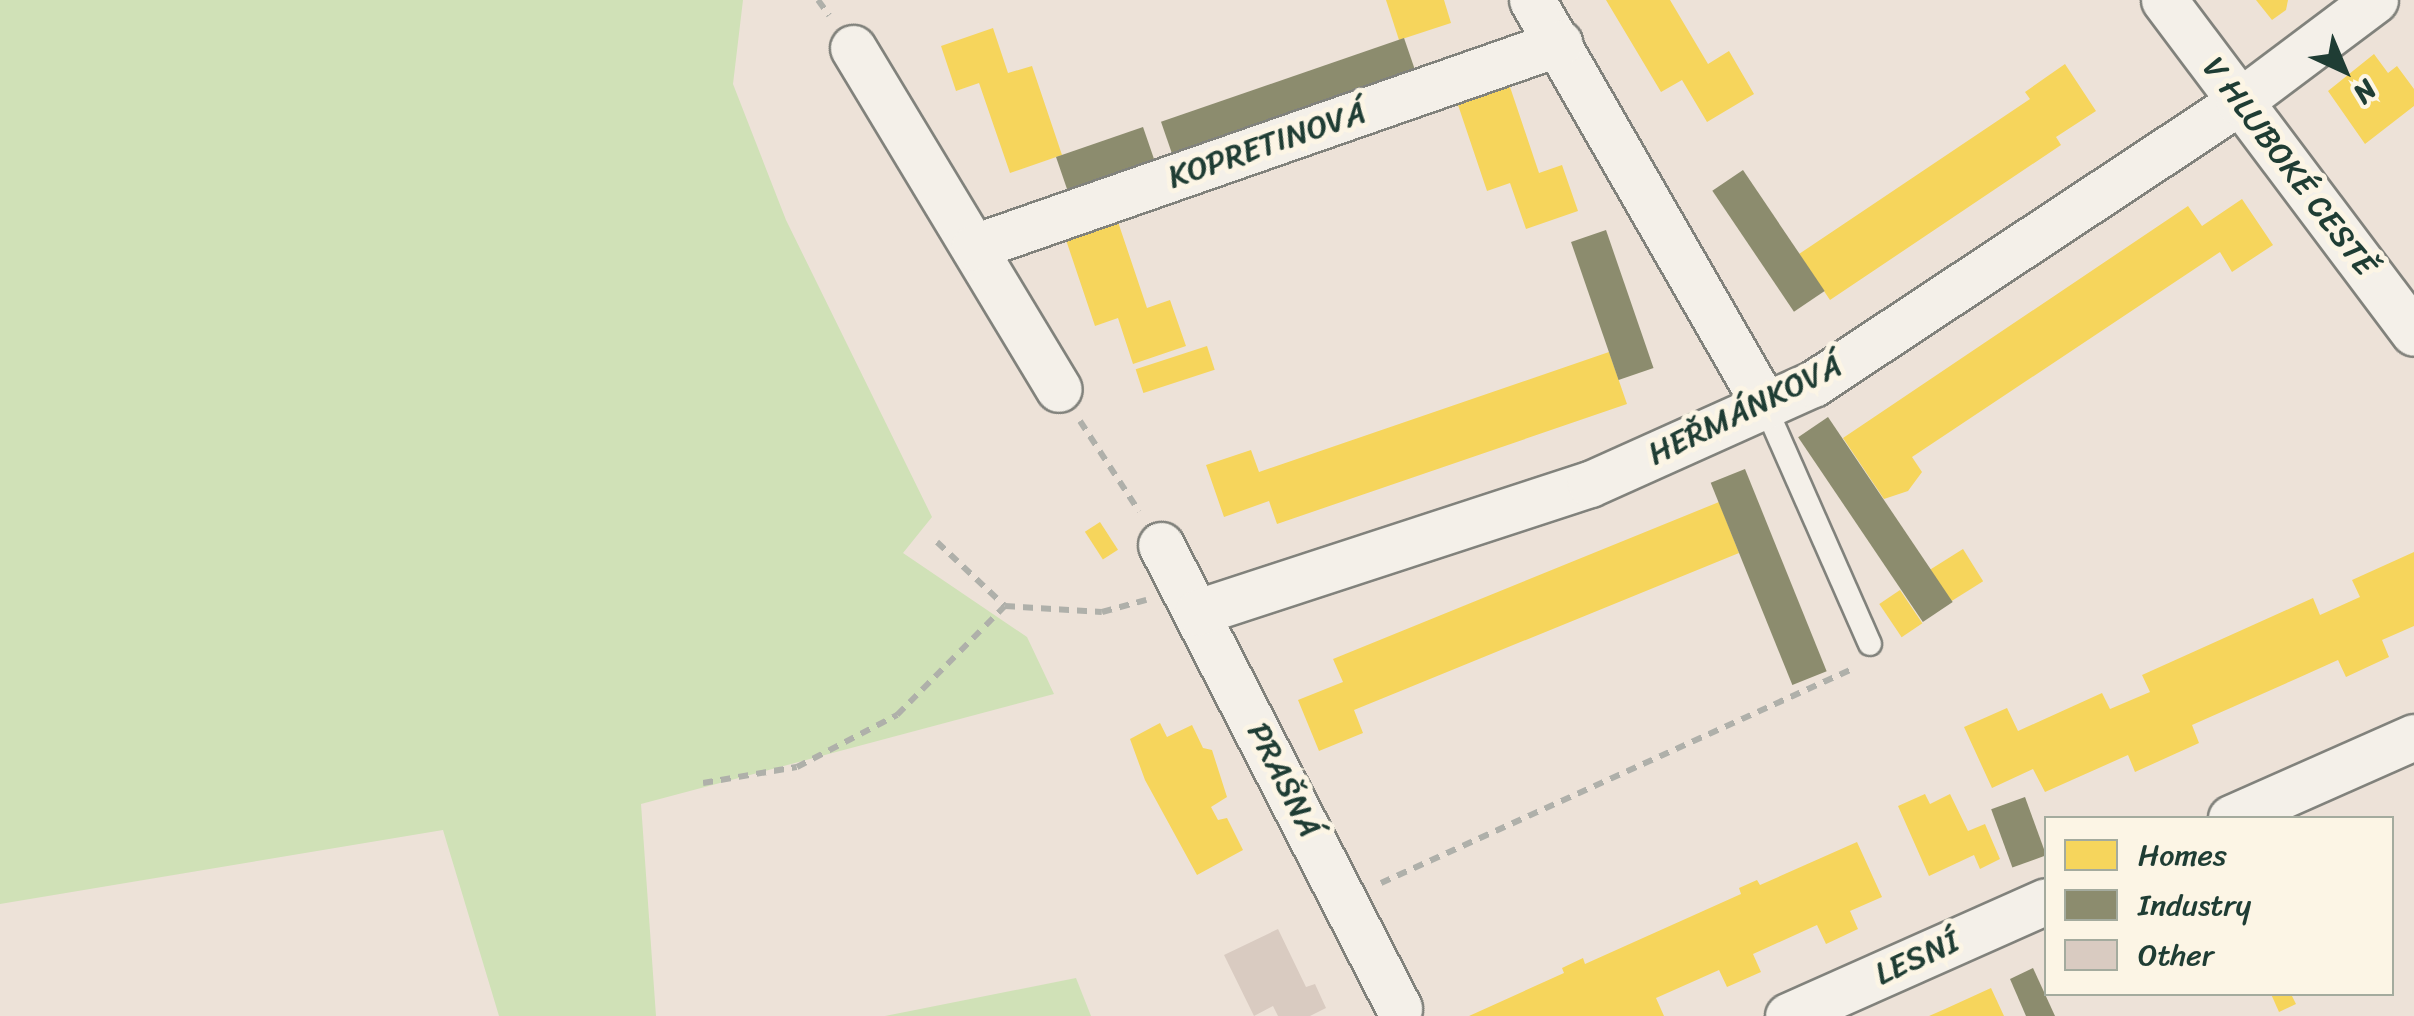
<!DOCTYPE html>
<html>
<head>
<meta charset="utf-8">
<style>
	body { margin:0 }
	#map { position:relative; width:2414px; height:1016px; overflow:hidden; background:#ede2d8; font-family:Sriracha,sans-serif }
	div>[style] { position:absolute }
	.green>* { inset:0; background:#d0e1b7 }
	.homes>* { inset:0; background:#f6d55c; transform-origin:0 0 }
	.industry>* { inset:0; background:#8c8c6e; transform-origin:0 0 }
	.building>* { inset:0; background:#d9cbc1 }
	.path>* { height:6px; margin-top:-3px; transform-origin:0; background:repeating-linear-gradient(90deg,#afb0aa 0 10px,transparent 0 18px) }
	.roads { filter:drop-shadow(2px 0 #81827c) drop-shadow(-2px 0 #81827c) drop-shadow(0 2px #81827c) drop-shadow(0 -2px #81827c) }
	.lane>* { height:22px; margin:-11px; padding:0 11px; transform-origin:11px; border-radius:11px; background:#f4f0e9 }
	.street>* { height:45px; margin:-22.5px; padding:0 22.5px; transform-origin:22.5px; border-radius:22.5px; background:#f4f0e9 }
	span { translate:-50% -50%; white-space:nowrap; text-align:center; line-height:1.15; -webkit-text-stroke:10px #fcf5e5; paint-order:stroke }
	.street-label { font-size:32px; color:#1f3d34 }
	.legend { position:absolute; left:2044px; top:816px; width:350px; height:180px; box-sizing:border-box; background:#fcf5e5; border:2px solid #a4ab9e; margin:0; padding:12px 18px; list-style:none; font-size:30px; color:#1f3d34 }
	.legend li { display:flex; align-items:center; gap:20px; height:50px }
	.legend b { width:50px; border:2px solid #a4ab9e }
	.north { position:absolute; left:2294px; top:20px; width:100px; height:100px; -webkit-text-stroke:8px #fcf5e5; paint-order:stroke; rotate:136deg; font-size:28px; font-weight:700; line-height:40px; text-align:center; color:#1f3d34 }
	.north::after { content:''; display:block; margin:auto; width:35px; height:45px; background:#1f3d34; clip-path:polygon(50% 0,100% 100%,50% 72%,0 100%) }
</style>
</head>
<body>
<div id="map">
	<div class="green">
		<div style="clip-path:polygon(0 0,743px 0,733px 84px,786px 220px,932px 517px,903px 553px,1027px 637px,1054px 694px,641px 804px,656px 1016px,499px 1016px,443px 830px,0 904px)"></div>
		<div style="clip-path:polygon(1076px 978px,1091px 1016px,885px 1016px)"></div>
	</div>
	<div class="homes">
		<div style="clip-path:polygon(1386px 0,1444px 0,1451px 23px,1399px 40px)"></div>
		<div style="clip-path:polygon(1606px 0,1670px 0,1708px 64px,1729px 51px,1754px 94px,1707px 122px,1682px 80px,1661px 92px)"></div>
		<div style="clip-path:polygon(2256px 0,2288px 0,2286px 10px,2272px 20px)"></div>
		<div style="clip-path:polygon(993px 28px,1008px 73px,1032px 66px,1062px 155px,1010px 173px,979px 83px,956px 91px,941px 46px)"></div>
		<div style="clip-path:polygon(2374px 54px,2388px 73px,2397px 66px,2414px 89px,2414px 106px,2365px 144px,2328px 91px)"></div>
		<div style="clip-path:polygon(2065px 64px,2096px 111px,2056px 137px,2061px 145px,1830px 300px,1799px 254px,2030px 99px,2025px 92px)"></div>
		<div style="clip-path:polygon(1509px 84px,1539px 173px,1562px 165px,1578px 211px,1526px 229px,1510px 183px,1487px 191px,1457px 102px)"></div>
		<div style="clip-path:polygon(2242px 199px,2273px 245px,2232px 272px,2220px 252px,1912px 457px,1922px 472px,1908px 491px,1884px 499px,1843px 438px,2188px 206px,2202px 226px)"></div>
		<div style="clip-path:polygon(1117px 219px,1147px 308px,1170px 300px,1186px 346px,1133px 364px,1118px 318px,1095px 326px,1065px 237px)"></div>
		<div style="left:1207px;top:346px;width:25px;height:75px;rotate:72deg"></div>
		<div style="clip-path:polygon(1609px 352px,1627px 404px,1277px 524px,1269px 501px,1224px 517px,1206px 465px,1251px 450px,1259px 472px)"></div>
		<div style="clip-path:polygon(1719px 502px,1739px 553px,1354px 710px,1363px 733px,1319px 751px,1298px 700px,1343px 682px,1333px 659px)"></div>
		<div style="left:1100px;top:522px;width:33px;height:18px;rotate:57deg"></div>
		<div style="left:1963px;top:549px;width:38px;height:39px;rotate:58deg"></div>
		<div style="clip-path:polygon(2414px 552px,2414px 626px,2382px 640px,2389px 657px,2346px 677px,2338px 660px,2298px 678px,2192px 725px,2199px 743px,2135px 772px,2128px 755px,2045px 792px,2033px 769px,1992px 788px,1964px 727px,2007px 708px,2018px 731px,2102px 693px,2110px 709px,2150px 692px,2142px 675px,2313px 598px,2320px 615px,2360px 597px,2352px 580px)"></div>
		<div style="left:1900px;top:590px;width:40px;height:25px;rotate:56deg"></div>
		<div style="clip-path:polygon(1160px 723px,1167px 737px,1192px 725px,1203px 748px,1212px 750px,1227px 797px,1211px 807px,1218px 820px,1227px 818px,1243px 850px,1197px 875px,1145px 780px,1130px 739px)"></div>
		<div style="clip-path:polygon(1925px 794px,1930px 804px,1950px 794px,1968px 831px,1985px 824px,2000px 859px,1980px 869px,1974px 855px,1929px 876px,1898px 806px)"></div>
		<div style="clip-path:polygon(1857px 842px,1882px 897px,1850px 911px,1858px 929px,1826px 944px,1817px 925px,1753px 954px,1761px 972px,1727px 987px,1719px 970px,1656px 998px,1664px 1016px,1469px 1016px,1564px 973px,1562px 968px,1583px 958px,1585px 964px,1741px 894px,1739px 888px,1757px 880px,1760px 885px)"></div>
		<div style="clip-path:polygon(1991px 988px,2004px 1016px,1929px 1016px,1945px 1009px)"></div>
		<div style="clip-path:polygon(2271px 994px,2291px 994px,2296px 1004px,2279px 1012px)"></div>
	</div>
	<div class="industry">
		<div style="left:1404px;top:38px;width:37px;height:257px;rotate:71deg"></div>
		<div style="left:1143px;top:127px;width:37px;height:92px;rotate:71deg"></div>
		<div style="left:1743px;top:170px;width:146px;height:37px;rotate:56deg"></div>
		<div style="left:1606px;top:230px;width:146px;height:37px;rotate:71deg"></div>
		<div style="left:1828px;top:417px;width:223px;height:36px;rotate:56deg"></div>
		<div style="left:1745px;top:469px;width:218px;height:37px;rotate:68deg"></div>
		<div style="left:2025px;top:797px;width:62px;height:36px;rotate:70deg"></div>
		<div style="clip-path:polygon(2033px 968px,2055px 1016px,2026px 1016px,2010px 979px)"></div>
	</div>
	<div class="building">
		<div style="clip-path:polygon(1278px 929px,1306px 987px,1315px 984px,1326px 1008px,1310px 1016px,1278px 1016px,1273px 1006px,1254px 1016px,1224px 955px)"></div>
	</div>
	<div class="path">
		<div style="left:818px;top:0;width:19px;rotate:54deg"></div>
		<div style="left:1080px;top:421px;width:108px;rotate:56.8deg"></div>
		<div style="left:937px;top:542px;width:93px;rotate:43.3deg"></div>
		<div style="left:1005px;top:606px;width:97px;rotate:3.5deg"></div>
		<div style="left:1102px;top:612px;width:46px;rotate:-15.3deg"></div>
		<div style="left:703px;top:783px;width:95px;rotate:-9.7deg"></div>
		<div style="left:797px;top:767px;width:113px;rotate:-27.5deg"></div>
		<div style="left:897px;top:715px;width:153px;rotate:-45.3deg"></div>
		<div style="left:1381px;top:883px;width:517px;rotate:-24.43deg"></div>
	</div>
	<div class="roads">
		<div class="lane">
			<div style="left:1765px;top:406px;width:260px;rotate:66.2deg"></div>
		</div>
		<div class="street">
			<div style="left:1532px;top:0;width:468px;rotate:60.1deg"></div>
			<div style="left:2164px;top:0;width:416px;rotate:53.1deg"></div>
			<div style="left:853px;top:48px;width:398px;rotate:58.9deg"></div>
			<div style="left:974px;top:247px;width:620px;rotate:-19.22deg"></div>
			<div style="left:1161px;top:545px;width:521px;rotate:62.8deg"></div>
			<div style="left:1198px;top:612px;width:412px;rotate:-18.1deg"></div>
			<div style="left:1590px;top:484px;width:244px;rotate:-24.2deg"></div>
			<div style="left:1813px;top:384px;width:511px;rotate:-33.5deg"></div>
			<div style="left:2239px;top:102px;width:170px;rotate:-36.9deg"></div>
			<div style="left:2231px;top:818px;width:200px;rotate:-23.9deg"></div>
			<div style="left:1788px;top:1016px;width:282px;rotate:-24deg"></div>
		</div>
	</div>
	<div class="street-label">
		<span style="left:1267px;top:145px;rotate:-19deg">KOPRETINOVÁ</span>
		<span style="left:2289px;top:167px;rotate:53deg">V HLUBOKÉ CESTĚ</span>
		<span style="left:1745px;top:410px;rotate:-26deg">HEŘMÁNKOVÁ</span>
		<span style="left:1284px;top:780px;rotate:63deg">PRAŠNÁ</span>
		<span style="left:1917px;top:958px;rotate:-24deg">LESNÍ</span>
	</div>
	<ul class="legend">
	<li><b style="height:28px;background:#f6d55c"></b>Homes</li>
	<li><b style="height:28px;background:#8c8c6e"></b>Industry</li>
	<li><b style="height:28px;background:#d9cbc1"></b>Other</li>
	</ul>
	<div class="north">N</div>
</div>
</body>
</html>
